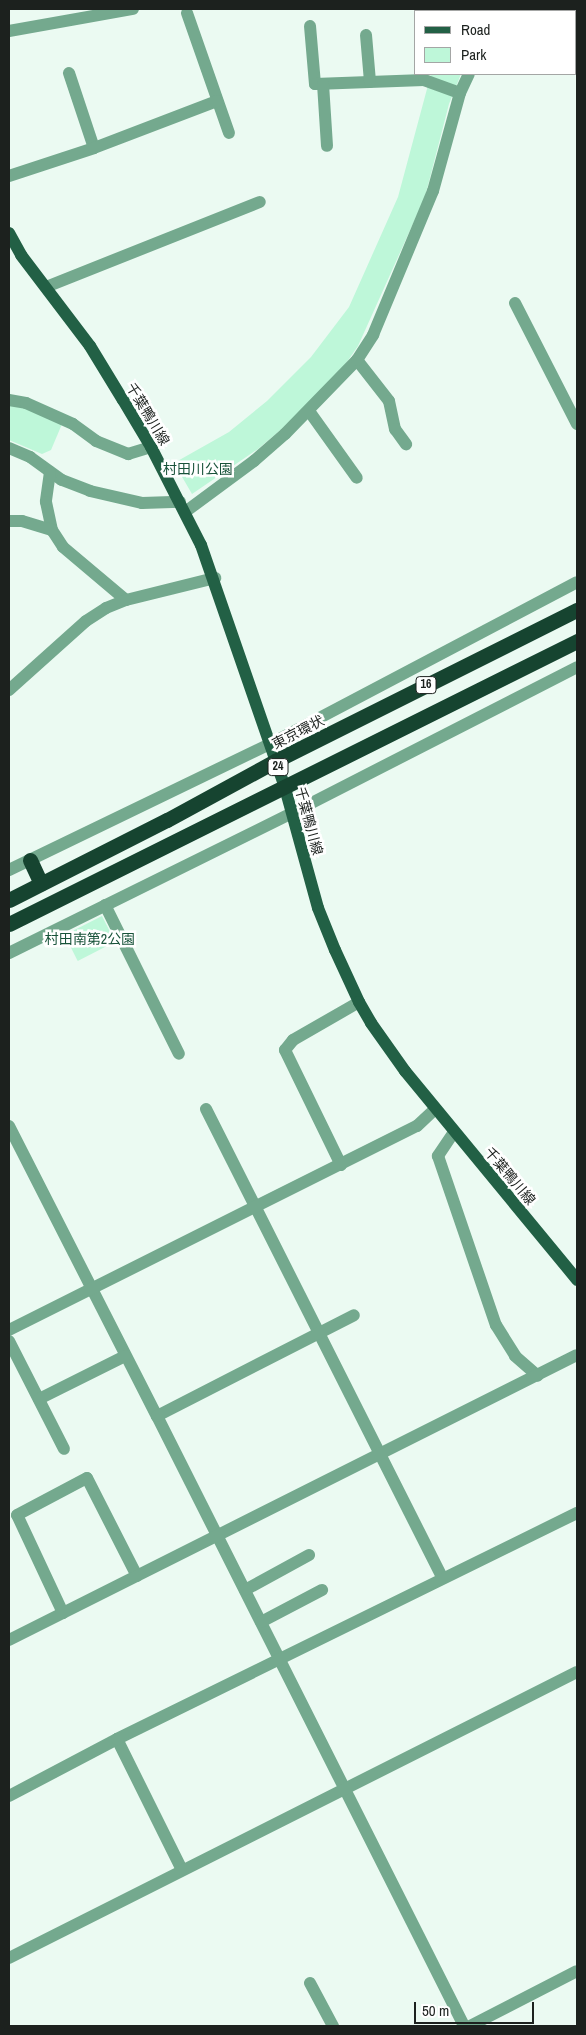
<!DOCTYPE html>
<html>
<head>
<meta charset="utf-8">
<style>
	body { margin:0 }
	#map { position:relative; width:586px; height:2035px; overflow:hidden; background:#ebfaf2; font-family:"Archivo Narrow","Noto Sans JP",sans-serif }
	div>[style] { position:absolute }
	.green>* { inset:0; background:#bef7d9; transform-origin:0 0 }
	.street>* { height:12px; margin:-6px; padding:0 6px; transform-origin:6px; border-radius:6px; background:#74a98e }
	.primary>* { height:12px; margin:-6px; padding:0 6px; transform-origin:6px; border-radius:6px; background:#226045 }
	.highway>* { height:15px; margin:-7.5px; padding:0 7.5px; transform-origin:7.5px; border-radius:7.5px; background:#164430 }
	span { translate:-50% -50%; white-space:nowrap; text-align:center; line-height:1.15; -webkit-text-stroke:5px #fff; paint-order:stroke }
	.shield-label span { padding:1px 4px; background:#fff; border:1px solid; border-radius:4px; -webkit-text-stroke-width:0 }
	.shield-label { font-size:12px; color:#1c211e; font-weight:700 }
	.street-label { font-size:14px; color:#1c211e }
	.park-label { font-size:14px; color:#18533a }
	.frame { position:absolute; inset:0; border:10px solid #1c211e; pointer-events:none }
	.legend { position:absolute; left:414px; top:10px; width:162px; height:65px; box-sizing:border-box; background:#fff; border:1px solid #a4a6a5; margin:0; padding:6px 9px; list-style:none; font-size:15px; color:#1c211e }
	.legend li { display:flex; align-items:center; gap:10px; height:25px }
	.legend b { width:25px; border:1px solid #a4a6a5 }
	.scale { position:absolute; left:414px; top:2002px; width:120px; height:22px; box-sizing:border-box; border:2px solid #1c211e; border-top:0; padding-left:6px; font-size:15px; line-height:18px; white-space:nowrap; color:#1c211e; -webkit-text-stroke:4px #fff; paint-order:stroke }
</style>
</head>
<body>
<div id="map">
	<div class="green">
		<div style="clip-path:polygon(431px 74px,461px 74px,449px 104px,425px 197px,358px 346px,340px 372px,303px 411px,258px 449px,192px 494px,174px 463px,229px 432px,267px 401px,311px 357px,349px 307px,398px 197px)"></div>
		<div style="clip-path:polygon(9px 403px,19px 405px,62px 424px,51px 450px,42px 454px,9px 440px)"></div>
		<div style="left:102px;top:916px;width:29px;height:42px;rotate:63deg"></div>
	</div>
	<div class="street">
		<div style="left:506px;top:11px;width:3px;rotate:-45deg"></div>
		<div style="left:187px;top:13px;width:127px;rotate:70.7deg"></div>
		<div style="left:310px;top:26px;width:58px;rotate:85.1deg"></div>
		<div style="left:315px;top:84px;width:109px;rotate:-2.1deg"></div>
		<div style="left:424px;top:80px;width:38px;rotate:20deg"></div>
		<div style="left:9px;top:31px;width:126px;rotate:-10.1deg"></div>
		<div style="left:366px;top:35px;width:47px;rotate:85.1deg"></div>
		<div style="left:69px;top:73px;width:79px;rotate:71.6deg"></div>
		<div style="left:323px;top:84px;width:62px;rotate:86.3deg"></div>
		<div style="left:9px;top:176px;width:89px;rotate:-18.2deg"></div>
		<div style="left:94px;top:148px;width:132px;rotate:-20.9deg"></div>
		<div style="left:46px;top:287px;width:230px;rotate:-21.7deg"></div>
		<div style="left:515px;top:303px;width:136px;rotate:62.9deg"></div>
		<div style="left:357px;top:360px;width:52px;rotate:52deg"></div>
		<div style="left:389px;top:401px;width:29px;rotate:78deg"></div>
		<div style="left:395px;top:429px;width:19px;rotate:54deg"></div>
		<div style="left:9px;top:400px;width:17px;rotate:10deg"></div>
		<div style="left:26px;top:403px;width:51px;rotate:24.1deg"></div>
		<div style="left:73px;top:424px;width:29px;rotate:36deg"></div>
		<div style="left:96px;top:441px;width:35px;rotate:22deg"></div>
		<div style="left:128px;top:454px;width:24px;rotate:-17deg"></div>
		<div style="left:309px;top:411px;width:82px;rotate:54.4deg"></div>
		<div style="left:9px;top:448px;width:23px;rotate:23deg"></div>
		<div style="left:30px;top:457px;width:39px;rotate:36deg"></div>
		<div style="left:62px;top:480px;width:30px;rotate:21deg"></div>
		<div style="left:90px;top:491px;width:53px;rotate:13deg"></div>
		<div style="left:142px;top:503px;width:38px;rotate:-2deg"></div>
		<div style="left:50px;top:472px;width:30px;rotate:98deg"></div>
		<div style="left:46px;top:502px;width:29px;rotate:78deg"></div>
		<div style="left:52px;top:530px;width:20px;rotate:57deg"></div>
		<div style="left:63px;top:547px;width:82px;rotate:40.1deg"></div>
		<div style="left:185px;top:512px;width:86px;rotate:-36.5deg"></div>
		<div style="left:254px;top:461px;width:41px;rotate:-41.1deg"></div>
		<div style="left:285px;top:434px;width:103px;rotate:-45.8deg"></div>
		<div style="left:357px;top:360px;width:30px;rotate:-57deg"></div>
		<div style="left:373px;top:335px;width:156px;rotate:-67.4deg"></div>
		<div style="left:433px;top:191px;width:102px;rotate:-74.6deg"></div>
		<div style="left:460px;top:93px;width:21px;rotate:-65deg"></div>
		<div style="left:9px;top:521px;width:13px"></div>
		<div style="left:22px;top:521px;width:31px;rotate:17deg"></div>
		<div style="left:9px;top:690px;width:103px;rotate:-41.9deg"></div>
		<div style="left:86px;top:621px;width:24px;rotate:-33deg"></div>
		<div style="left:106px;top:608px;width:22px;rotate:-22deg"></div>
		<div style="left:126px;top:600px;width:92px;rotate:-13.9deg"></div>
		<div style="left:9px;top:870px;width:290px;rotate:-25.8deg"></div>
		<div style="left:270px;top:744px;width:347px;rotate:-27.8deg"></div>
		<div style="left:105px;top:905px;width:166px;rotate:63.6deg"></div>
		<div style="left:9px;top:953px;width:316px;rotate:-26.3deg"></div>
		<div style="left:292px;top:813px;width:320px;rotate:-27.1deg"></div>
		<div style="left:206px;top:1109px;width:524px;rotate:63.24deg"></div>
		<div style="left:9px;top:1126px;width:326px;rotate:63deg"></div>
		<div style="left:157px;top:1416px;width:683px;rotate:63.28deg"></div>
		<div style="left:454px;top:1132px;width:29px;rotate:124deg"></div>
		<div style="left:438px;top:1156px;width:179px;rotate:71.1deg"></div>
		<div style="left:496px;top:1325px;width:36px;rotate:58deg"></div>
		<div style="left:515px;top:1356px;width:30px;rotate:41deg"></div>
		<div style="left:341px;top:1165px;width:128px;rotate:-116deg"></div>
		<div style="left:285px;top:1050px;width:13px;rotate:-51deg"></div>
		<div style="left:293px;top:1040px;width:76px;rotate:-29.9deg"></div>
		<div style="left:9px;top:1330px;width:456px;rotate:-26.6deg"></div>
		<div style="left:417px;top:1126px;width:25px;rotate:-43deg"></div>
		<div style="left:9px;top:1341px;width:121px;rotate:63deg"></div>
		<div style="left:39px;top:1399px;width:96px;rotate:-26.6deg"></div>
		<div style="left:157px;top:1416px;width:221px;rotate:-27.1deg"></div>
		<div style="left:245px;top:1590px;width:73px;rotate:-28.7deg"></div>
		<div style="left:63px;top:1613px;width:108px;rotate:-115.1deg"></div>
		<div style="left:17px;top:1515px;width:79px;rotate:-27.9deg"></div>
		<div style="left:87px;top:1478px;width:110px;rotate:63deg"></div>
		<div style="left:261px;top:1622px;width:69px;rotate:-27.7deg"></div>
		<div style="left:9px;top:1640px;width:635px;rotate:-26.65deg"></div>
		<div style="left:117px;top:1739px;width:146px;rotate:63.6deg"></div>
		<div style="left:9px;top:1796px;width:122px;rotate:-27.8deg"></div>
		<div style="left:117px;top:1739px;width:513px;rotate:-26.17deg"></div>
		<div style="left:9px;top:1958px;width:636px;rotate:-26.73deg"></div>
		<div style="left:310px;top:1983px;width:49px;rotate:61.9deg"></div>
		<div style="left:470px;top:2026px;width:120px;rotate:-27.2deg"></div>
	</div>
	<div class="primary">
		<div style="left:9px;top:233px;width:25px;rotate:61deg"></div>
		<div style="left:21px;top:255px;width:114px;rotate:52.8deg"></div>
		<div style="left:90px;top:346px;width:63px;rotate:58.6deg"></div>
		<div style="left:123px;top:400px;width:55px;rotate:59.2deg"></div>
		<div style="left:151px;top:447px;width:110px;rotate:63deg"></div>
		<div style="left:201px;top:545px;width:257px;rotate:70.9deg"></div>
		<div style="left:285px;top:788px;width:124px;rotate:74.6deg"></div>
		<div style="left:318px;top:908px;width:45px;rotate:68deg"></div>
		<div style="left:335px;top:950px;width:57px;rotate:65.2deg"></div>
		<div style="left:359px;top:1002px;width:24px;rotate:60deg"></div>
		<div style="left:371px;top:1023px;width:59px;rotate:54.7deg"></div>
		<div style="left:405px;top:1071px;width:271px;rotate:50.5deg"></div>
	</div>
	<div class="highway">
		<div style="left:30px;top:860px;width:26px;rotate:65deg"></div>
		<div style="left:9px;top:900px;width:177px;rotate:-26.9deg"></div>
		<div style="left:167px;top:820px;width:123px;rotate:-28.6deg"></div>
		<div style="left:275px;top:761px;width:338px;rotate:-26.6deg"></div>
		<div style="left:9px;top:924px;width:635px;rotate:-26.48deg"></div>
	</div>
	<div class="shield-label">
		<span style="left:426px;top:685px">16</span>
		<span style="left:278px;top:767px">24</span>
	</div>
	<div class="street-label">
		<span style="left:148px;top:414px;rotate:59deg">千葉鴨川線</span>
		<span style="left:298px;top:732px;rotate:-27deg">東京環状</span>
		<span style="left:309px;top:821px;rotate:75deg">千葉鴨川線</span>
		<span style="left:510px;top:1176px;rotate:50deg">千葉鴨川線</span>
	</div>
	<div class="park-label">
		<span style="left:198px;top:469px">村田川公園</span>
		<span style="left:90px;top:939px">村田南第2公園</span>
	</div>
	<div class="frame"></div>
	<ul class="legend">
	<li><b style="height:6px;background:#226045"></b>Road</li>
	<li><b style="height:14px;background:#bef7d9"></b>Park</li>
	</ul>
	<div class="scale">50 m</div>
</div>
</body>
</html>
